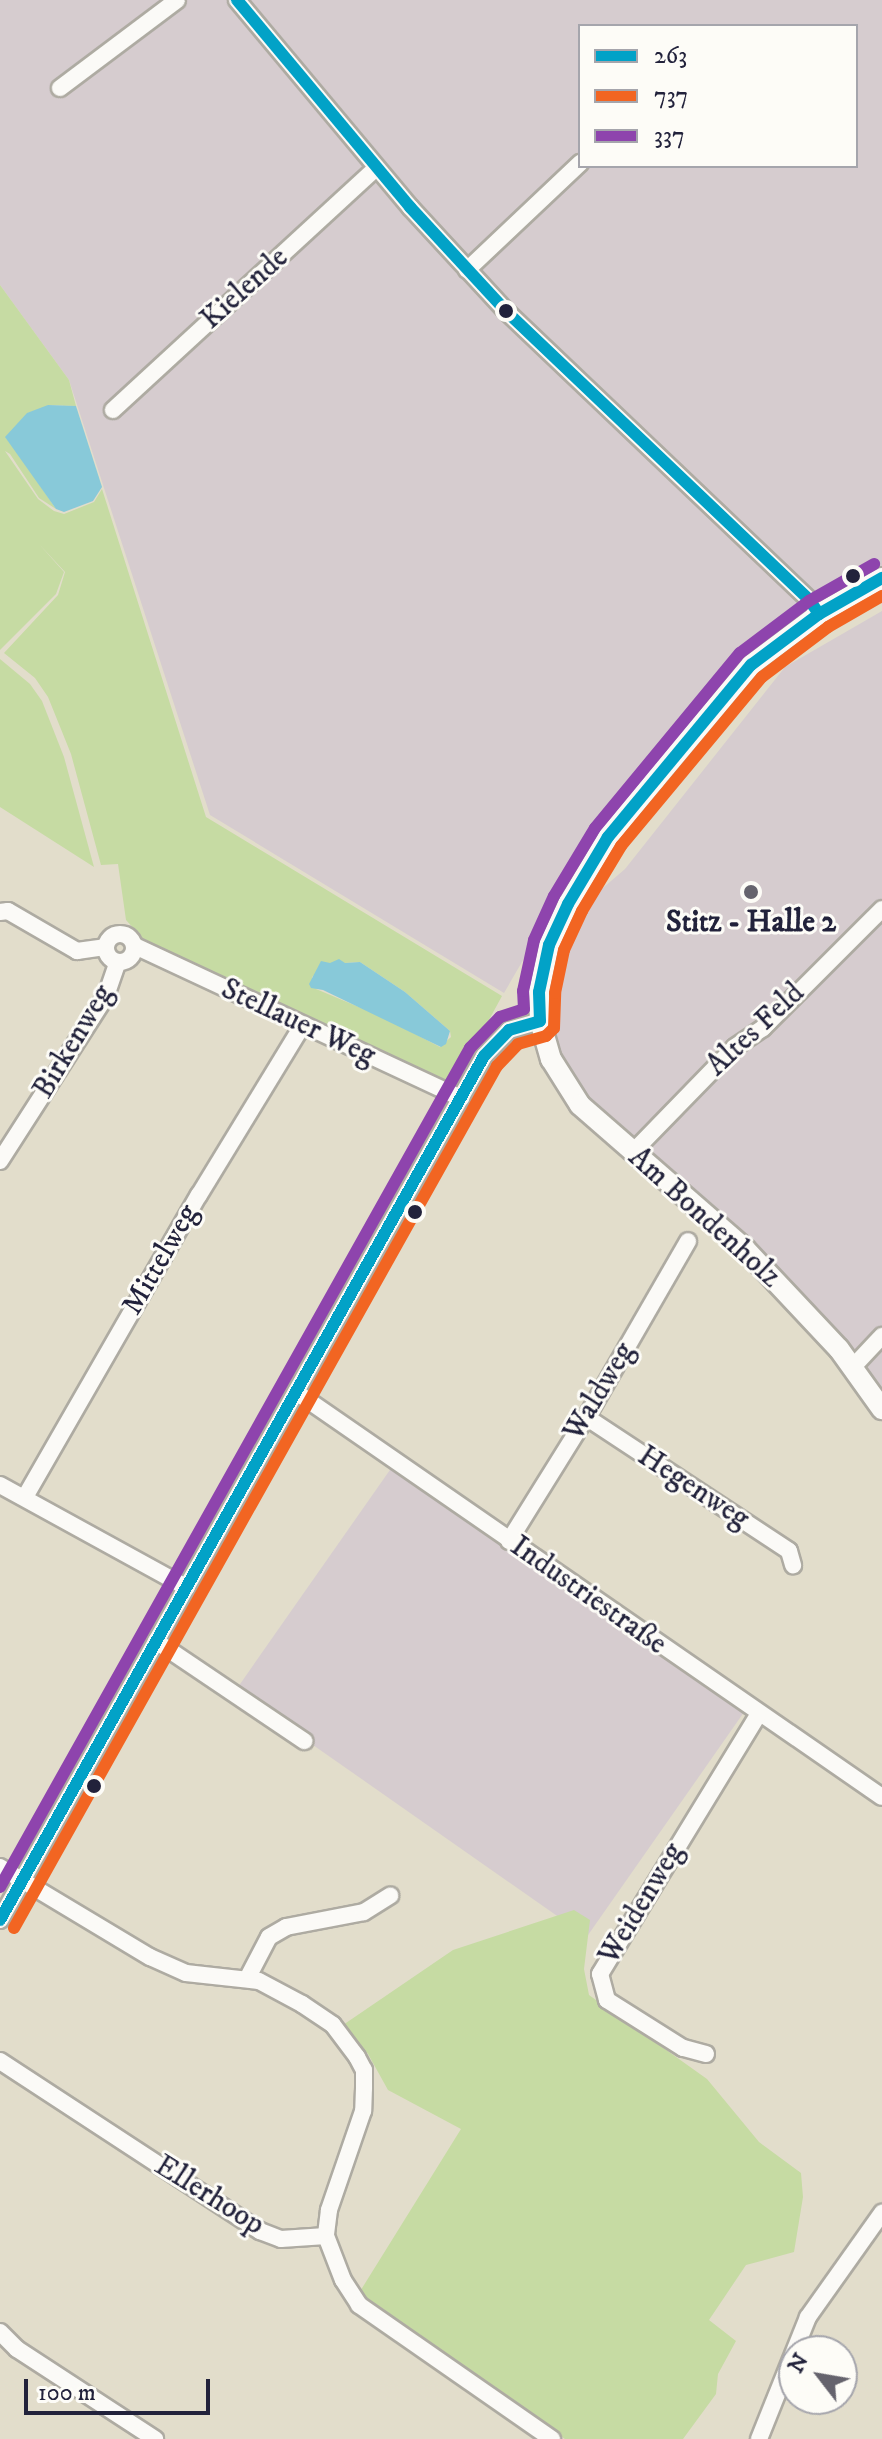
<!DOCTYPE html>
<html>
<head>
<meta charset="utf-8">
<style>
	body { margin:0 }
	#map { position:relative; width:882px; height:2439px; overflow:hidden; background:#e2ddcb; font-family:"IM FELL DW Pica",serif }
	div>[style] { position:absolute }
	.industrial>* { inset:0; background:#d6cccf; transform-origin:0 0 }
	.green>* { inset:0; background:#c6dba3 }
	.water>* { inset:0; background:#88c9d9 }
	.roads { filter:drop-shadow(2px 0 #aeaba2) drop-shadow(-2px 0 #aeaba2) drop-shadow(0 2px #aeaba2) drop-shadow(0 -2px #aeaba2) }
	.minor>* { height:16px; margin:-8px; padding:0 8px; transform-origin:8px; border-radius:8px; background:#fbfaf7 }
	.minor>.ring { margin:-8px; padding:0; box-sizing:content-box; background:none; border:16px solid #fbfaf7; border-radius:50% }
	.major>* { height:20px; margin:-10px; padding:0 10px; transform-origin:10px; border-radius:10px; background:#fbfaf7 }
	.bus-1>* { height:12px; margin:-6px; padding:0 6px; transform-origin:6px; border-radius:6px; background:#02a2c7 }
	.bus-2>* { height:12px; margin:-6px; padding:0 6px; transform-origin:6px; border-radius:6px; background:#f26522 }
	.bus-3>* { height:12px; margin:-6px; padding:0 6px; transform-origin:6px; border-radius:6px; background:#8e44ad }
	.dots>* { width:22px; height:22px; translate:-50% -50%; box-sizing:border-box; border:4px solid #fdfcf7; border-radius:50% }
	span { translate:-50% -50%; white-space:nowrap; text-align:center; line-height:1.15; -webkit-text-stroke:6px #fdfcf7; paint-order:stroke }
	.street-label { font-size:30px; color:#22223b }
	.poi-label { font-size:30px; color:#22223b; font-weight:700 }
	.legend { position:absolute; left:578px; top:24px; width:280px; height:144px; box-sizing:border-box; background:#fdfcf7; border:2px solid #a5a5ac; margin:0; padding:10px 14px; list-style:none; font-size:24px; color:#22223b }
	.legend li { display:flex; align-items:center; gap:16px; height:40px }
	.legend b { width:40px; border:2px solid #a5a5ac }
	.north { position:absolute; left:778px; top:2335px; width:80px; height:80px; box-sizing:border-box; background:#fdfcf7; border:2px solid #a5a5ac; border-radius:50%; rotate:301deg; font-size:22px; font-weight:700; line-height:32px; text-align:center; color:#22223b }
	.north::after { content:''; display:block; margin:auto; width:28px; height:36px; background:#65636d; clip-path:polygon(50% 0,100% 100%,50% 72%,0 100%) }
	.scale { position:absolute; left:24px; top:2379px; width:186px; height:36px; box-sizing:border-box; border:4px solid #22223b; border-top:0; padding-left:10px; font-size:24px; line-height:28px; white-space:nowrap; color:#22223b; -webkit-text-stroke:6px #fdfcf7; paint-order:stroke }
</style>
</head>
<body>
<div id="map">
	<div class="industrial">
		<div style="clip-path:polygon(evenodd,0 0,882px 0,882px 568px,831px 594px,745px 658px,605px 819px,504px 993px,210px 815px,69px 380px,0 285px,0 0,580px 26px,856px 26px,856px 166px,580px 166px,580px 26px)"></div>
		<div style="clip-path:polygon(882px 611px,882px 1396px,586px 1103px,561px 1063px,551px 996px,558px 964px,583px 905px,625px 869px,785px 667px)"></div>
		<div style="left:392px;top:1467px;width:429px;height:273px;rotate:35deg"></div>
	</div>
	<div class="green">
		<div style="clip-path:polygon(evenodd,0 285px,69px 380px,76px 406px,48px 405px,15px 449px,56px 509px,39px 498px,10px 454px,5px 451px,38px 499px,54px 511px,64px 514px,94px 502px,102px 489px,206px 817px,502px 996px,453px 1086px,145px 941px,126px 920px,118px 864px,101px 865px,71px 754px,48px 697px,35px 678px,4px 653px,58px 595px,65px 572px,39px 544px,64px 572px,56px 594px,0 650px,0 285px,360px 962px,405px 992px,450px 1031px,451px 1037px,440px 1047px,385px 1018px,316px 989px,312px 977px,329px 964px,360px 962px)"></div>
		<div style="clip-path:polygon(0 659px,30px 684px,42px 701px,64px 757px,94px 867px,0 807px)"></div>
		<div style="clip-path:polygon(574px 1910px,590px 1920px,584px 1969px,589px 1995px,707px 2079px,759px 2142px,801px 2173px,803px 2197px,794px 2252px,746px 2265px,709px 2320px,736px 2341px,718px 2374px,716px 2394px,683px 2439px,565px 2439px,359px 2293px,461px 2129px,388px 2090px,368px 2054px,343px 2025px,453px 1950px)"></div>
	</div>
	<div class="water">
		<div style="clip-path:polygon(48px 405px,76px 406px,102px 487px,93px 501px,64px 512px,56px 509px,5px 437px,27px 413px)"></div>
		<div style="clip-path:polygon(339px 959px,345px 963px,360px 962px,405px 992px,450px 1031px,446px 1044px,441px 1047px,323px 990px,311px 988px,309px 984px,321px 961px,330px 963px)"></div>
	</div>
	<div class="roads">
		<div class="minor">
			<div style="left:237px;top:0;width:270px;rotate:50.1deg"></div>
			<div style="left:410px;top:207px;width:143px;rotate:47.3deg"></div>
			<div style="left:507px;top:312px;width:419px;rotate:43.6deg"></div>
			<div style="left:810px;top:601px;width:16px;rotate:55deg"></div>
			<div style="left:60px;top:88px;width:146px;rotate:-36.9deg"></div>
			<div style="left:467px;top:270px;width:156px;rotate:-43.4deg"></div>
			<div style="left:113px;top:410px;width:357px;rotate:-42.6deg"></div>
			<div style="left:0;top:912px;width:8px;rotate:-7deg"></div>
			<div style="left:8px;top:911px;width:80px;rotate:30.1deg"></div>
			<div style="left:77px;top:951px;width:28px;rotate:-8deg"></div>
			<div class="ring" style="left:106px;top:934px;width:12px;height:12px"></div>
			<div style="left:135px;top:946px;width:360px;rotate:25deg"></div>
			<div style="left:632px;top:1153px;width:148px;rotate:-45.8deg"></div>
			<div style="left:735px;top:1047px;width:34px;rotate:-34deg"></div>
			<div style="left:763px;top:1028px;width:168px;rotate:-45deg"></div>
			<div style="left:0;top:1161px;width:196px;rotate:-57.3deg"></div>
			<div style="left:106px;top:996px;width:36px;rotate:-71deg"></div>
			<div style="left:852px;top:1368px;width:44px;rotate:-46.8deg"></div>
			<div style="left:296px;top:1392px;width:712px;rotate:34.65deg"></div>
			<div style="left:586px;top:1417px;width:243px;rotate:33.4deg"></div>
			<div style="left:789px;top:1551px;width:15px;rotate:74deg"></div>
			<div style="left:0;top:1485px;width:213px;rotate:28.8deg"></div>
			<div style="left:25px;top:1497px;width:349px;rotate:-60.1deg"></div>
			<div style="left:199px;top:1195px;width:198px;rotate:-58.6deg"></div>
			<div style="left:509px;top:1541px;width:153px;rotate:-58.1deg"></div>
			<div style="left:590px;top:1411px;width:196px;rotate:-60deg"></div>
			<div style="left:156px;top:1641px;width:179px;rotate:34deg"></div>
			<div style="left:0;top:1867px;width:175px;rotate:31deg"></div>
			<div style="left:150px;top:1957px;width:39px;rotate:24deg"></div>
			<div style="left:186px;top:1973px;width:73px;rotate:6.3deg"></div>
			<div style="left:259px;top:1981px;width:49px;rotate:28.1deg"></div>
			<div style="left:302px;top:2004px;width:37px;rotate:34deg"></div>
			<div style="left:333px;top:2025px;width:40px;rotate:53deg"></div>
			<div style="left:357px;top:2057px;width:15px;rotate:62deg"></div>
			<div style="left:364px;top:2070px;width:18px;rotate:90deg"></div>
			<div style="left:364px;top:2088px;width:23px;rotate:92deg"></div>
			<div style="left:363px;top:2111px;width:105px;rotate:109deg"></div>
			<div style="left:329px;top:2210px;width:26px;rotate:97deg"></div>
			<div style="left:0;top:1920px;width:990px;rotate:-60.74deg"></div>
			<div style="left:484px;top:1056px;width:36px;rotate:-46deg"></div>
			<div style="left:509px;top:1030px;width:32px;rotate:-16deg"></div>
			<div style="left:247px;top:1979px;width:47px;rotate:-62.4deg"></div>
			<div style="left:269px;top:1937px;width:20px;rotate:-30deg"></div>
			<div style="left:286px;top:1927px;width:79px;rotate:-10.9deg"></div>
			<div style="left:364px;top:1912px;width:31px;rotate:-32deg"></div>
			<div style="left:706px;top:2054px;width:24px;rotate:-165deg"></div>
			<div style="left:683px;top:2048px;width:90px;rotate:-147.7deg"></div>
			<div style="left:607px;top:2000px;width:27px;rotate:-105deg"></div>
			<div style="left:600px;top:1974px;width:305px;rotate:-58.6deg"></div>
			<div style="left:0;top:2061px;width:311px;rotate:33.2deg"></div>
			<div style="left:260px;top:2231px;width:22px;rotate:21deg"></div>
			<div style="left:281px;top:2239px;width:45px;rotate:-3.8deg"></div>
			<div style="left:326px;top:2236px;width:47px;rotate:68.9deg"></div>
			<div style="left:343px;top:2280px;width:30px;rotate:57deg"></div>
			<div style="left:359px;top:2305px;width:235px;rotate:34.8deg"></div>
			<div style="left:0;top:2332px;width:24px;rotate:45deg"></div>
			<div style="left:17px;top:2349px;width:165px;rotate:33.1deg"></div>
			<div style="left:759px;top:2439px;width:131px;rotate:-68.1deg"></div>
			<div style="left:808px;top:2317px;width:128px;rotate:-54.6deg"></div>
		</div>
		<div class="major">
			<div style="left:882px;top:578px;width:73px;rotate:150.3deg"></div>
			<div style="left:819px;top:614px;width:85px;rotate:143.1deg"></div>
			<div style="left:751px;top:665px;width:150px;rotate:129.9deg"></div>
			<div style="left:655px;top:780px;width:74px;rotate:129.5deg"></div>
			<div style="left:608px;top:837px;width:78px;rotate:120.8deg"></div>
			<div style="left:568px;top:904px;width:45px;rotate:114.9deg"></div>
			<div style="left:549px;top:945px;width:48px;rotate:102deg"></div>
			<div style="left:539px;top:992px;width:29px;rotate:88deg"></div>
			<div style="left:540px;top:1021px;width:40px;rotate:74deg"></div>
			<div style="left:551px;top:1059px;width:54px;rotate:57.8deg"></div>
			<div style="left:580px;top:1105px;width:219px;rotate:41.1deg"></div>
			<div style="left:745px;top:1249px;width:137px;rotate:46.8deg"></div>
			<div style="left:839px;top:1349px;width:74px;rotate:54.4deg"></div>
		</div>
	</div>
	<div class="bus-1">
		<div style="left:237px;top:0;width:270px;rotate:50.1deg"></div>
		<div style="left:410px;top:207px;width:143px;rotate:47.3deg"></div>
		<div style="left:507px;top:312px;width:419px;rotate:43.6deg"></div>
		<div style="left:810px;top:601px;width:16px;rotate:55deg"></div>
		<div style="left:540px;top:1021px;width:29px;rotate:-92deg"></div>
		<div style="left:539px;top:992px;width:48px;rotate:-78deg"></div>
		<div style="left:549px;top:945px;width:45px;rotate:-65.1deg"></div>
		<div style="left:568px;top:904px;width:78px;rotate:-59.2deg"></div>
		<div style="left:608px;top:837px;width:224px;rotate:-50.3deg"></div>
		<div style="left:751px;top:665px;width:85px;rotate:-36.9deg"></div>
		<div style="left:819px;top:614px;width:73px;rotate:-29.7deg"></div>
		<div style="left:0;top:1920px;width:990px;rotate:-60.74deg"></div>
		<div style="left:484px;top:1056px;width:36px;rotate:-46deg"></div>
		<div style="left:509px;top:1030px;width:32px;rotate:-16deg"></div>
	</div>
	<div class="bus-2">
		<div style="left:14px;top:1928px;width:988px;rotate:-60.74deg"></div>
		<div style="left:497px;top:1066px;width:30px;rotate:-46deg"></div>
		<div style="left:518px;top:1044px;width:29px;rotate:-16deg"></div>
		<div style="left:546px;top:1036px;width:11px;rotate:-45deg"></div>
		<div style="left:554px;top:1028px;width:35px;rotate:-88deg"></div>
		<div style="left:555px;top:993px;width:44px;rotate:-78.2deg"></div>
		<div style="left:564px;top:950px;width:43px;rotate:-65.2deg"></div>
		<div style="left:582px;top:911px;width:76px;rotate:-59deg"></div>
		<div style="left:621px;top:846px;width:220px;rotate:-50.2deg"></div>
		<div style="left:762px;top:677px;width:83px;rotate:-37.1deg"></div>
		<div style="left:828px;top:627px;width:62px;rotate:-29.9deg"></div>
	</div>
	<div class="bus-3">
		<div style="left:0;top:1887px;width:962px;rotate:-60.74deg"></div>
		<div style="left:470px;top:1048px;width:43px;rotate:-45.9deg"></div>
		<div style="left:500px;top:1017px;width:25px;rotate:-18deg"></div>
		<div style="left:524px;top:1009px;width:18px;rotate:-93deg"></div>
		<div style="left:523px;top:991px;width:52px;rotate:-77.8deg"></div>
		<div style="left:534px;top:940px;width:48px;rotate:-65.6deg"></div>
		<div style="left:554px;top:896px;width:79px;rotate:-58.9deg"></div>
		<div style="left:595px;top:828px;width:227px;rotate:-50.4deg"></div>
		<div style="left:740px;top:653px;width:86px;rotate:-37deg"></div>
		<div style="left:809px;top:601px;width:75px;rotate:-29.6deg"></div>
	</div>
	<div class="dots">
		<div style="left:506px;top:311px;background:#22223b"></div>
		<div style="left:853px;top:576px;background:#22223b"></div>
		<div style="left:751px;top:892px;background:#65636d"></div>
		<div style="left:415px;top:1212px;background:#22223b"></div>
		<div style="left:94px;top:1786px;background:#22223b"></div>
	</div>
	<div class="street-label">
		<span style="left:245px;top:289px;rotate:-42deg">Kielende</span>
		<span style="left:298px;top:1023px;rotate:25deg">Stellauer Weg</span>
		<span style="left:756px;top:1030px;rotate:-43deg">Altes Feld</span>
		<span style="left:74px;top:1042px;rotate:-59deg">Birkenweg</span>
		<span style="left:704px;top:1218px;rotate:42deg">Am Bondenholz</span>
		<span style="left:161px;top:1260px;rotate:-60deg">Mittelweg</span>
		<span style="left:600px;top:1392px;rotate:-59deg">Waldweg</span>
		<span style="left:693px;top:1488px;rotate:33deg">Hegenweg</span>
		<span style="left:588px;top:1596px;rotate:35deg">Industriestraße</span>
		<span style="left:642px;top:1904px;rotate:-59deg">Weidenweg</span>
		<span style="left:209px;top:2196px;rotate:32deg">Ellerhoop</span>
	</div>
	<div class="poi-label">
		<span style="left:751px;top:923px">Stitz - Halle 2</span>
	</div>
	<ul class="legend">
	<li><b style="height:10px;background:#02a2c7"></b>263</li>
	<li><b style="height:10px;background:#f26522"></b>737</li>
	<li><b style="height:10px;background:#8e44ad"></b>337</li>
	</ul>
	<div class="north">N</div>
	<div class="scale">100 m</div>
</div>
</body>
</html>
